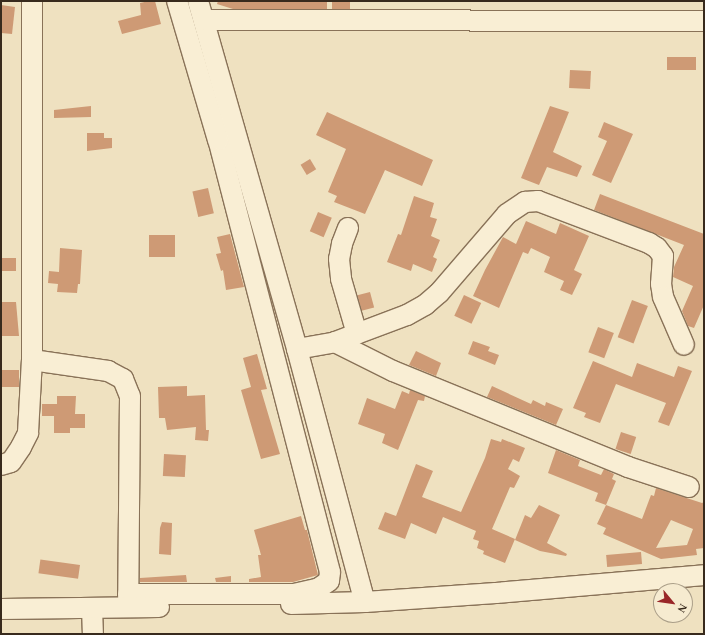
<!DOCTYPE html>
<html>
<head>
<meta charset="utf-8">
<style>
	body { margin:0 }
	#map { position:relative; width:705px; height:635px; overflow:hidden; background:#efe1c0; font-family:Georgia,serif }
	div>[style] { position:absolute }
	.building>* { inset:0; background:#ce9a75; transform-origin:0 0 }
	.roads { filter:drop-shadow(1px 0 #897258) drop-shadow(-1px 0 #897258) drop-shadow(0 1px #897258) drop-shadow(0 -1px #897258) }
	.minor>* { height:20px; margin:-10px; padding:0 10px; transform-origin:10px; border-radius:10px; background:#f9eed4 }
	span { translate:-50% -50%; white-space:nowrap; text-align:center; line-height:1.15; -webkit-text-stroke:4px #f6ebd0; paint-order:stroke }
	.frame { position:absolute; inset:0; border:2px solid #382a1d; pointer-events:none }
	.north { position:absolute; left:653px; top:583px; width:40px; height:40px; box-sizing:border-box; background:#f6ebd0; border:1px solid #aa9e88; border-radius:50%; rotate:119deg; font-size:11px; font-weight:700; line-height:16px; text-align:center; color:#382a1d }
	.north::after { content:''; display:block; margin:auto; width:14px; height:18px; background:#992628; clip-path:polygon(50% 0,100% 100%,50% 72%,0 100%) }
</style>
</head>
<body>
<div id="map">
	<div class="building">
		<div style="clip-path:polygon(149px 1px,155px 1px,161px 24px,122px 34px,118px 21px,141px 15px,140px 3px)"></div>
		<div style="clip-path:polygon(218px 1px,327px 1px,327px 9px,233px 9px,217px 4px)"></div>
		<div style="left:332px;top:1px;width:18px;height:8px"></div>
		<div style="clip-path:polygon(1px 5px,15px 7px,12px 34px,1px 33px)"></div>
		<div style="left:696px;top:57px;width:13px;height:29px;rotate:90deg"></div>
		<div style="left:570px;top:70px;width:21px;height:18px;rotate:3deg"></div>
		<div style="clip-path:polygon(91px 106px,91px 117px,54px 118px,54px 110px)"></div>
		<div style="clip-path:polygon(550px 106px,569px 112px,553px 152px,582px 166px,577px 177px,547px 167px,539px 185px,521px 178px)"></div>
		<div style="clip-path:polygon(327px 112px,433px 160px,422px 186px,385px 170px,365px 214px,334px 202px,337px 196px,328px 192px,346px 149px,316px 135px)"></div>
		<div style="clip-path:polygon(604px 122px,633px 134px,611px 183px,592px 175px,607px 141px,598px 137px)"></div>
		<div style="clip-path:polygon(87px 133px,104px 133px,104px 138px,112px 138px,112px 148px,87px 151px)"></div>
		<div style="left:310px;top:159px;width:12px;height:11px;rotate:59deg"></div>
		<div style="left:208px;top:188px;width:26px;height:16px;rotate:77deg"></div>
		<div style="clip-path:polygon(600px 194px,704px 234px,704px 305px,694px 328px,688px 326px,682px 311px,693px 286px,673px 277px,674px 267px,684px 245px,594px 210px)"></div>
		<div style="clip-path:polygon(414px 196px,434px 203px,430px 217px,437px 219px,431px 236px,440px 240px,433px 257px,437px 259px,432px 272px,413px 264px,411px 271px,387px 262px,398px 234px,401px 235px)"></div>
		<div style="left:318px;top:212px;width:15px;height:21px;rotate:23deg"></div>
		<div style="clip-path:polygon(526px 221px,556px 234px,560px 223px,589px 236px,574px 270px,582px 274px,572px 295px,560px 290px,564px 281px,544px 272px,550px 257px,531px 248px,528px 254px,523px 252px,499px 308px,473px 296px,485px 270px,503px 237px,516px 244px)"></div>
		<div style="clip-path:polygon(230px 234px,244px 287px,226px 290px,223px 270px,221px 271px,216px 254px,221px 253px,217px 237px)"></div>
		<div style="left:149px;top:235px;width:26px;height:22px"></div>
		<div style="clip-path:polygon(60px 248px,82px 250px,80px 284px,78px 284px,77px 293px,57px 292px,58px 284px,48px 283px,49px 271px,59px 272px)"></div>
		<div style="left:1px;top:258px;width:15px;height:13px"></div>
		<div style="left:370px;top:292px;width:16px;height:13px;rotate:75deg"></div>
		<div style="left:464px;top:295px;width:19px;height:23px;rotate:25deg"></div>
		<div style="left:632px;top:300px;width:17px;height:40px;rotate:21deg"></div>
		<div style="clip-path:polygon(1px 302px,16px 302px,19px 336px,1px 336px)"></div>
		<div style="left:598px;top:327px;width:17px;height:27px;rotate:21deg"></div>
		<div style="clip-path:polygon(473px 341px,490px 347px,488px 351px,499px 355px,495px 365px,468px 354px)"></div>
		<div style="clip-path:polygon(416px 351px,441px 363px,436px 376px,409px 365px)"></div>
		<div style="clip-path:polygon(257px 354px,267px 389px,261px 390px,280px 454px,261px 459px,241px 390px,251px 387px,243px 358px)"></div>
		<div style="clip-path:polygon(593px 361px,632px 377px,637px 363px,674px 377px,678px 366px,692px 371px,669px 426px,658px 422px,666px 403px,616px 384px,600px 423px,584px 417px,586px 413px,573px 408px)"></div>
		<div style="left:1px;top:370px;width:18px;height:17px"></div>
		<div style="clip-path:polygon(187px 386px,187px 396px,205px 395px,206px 430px,209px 430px,208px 441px,195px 440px,196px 427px,167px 430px,165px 418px,159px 418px,158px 387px)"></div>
		<div style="clip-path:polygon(492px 386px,531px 404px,533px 400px,545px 406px,546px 402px,563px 409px,556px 425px,487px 397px)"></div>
		<div style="clip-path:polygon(410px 390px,425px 396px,424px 401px,418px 400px,398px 450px,382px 443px,385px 434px,358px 424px,367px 398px,395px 409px,402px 391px,409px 394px)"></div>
		<div style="clip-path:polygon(57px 396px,76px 396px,75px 414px,85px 414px,85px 428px,70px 428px,70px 433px,54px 433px,54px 416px,42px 416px,42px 404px,57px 404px)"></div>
		<div style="left:621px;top:432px;width:16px;height:18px;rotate:18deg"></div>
		<div style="clip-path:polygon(491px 439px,501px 442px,502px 439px,525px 448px,519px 462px,513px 459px,508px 469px,520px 476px,514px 488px,510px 487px,492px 529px,515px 539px,505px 563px,483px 554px,484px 551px,477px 548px,479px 541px,473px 539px,476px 531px,443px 517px,436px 534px,411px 523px,405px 539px,378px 529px,385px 512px,396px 516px,416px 464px,433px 471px,422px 497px,461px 512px,485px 458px)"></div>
		<div style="clip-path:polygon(556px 450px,580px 460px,578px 466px,601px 475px,604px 469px,614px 474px,612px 479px,616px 481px,606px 505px,595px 501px,598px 493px,548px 473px)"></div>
		<div style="left:164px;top:454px;width:22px;height:22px;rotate:3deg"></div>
		<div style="clip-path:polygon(evenodd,656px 488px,702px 503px,704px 502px,704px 548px,696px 549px,697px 555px,661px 559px,603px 534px,606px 528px,597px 524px,606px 505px,642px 519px,651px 495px,654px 496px,656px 488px,671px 520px,693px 529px,687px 545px,656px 548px,671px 520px)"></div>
		<div style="clip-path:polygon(539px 505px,560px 515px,547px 543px,567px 554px,566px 556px,540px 551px,515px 540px,525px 515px,531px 518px)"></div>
		<div style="clip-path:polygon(301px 516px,305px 530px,307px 530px,318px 575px,293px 582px,249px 582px,249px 579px,261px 577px,258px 555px,261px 555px,254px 530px)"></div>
		<div style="clip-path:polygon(162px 522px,172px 523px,171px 555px,159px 554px,160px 528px)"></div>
		<div style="left:641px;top:552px;width:12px;height:35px;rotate:85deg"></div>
		<div style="left:80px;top:565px;width:14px;height:40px;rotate:98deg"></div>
		<div style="clip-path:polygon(186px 575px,187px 582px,140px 582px,140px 578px)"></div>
		<div style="clip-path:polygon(231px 576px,231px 582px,216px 582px,215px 578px)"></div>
	</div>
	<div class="roads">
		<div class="minor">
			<div style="left:32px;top:1px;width:359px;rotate:90deg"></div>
			<div style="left:32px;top:360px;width:77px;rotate:8.2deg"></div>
			<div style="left:108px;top:371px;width:17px;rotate:28deg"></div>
			<div style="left:123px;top:379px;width:18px;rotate:68deg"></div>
			<div style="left:130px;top:396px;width:210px;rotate:90.5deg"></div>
			<div style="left:198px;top:1px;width:362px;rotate:74.1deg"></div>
			<div style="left:297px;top:349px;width:262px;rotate:75deg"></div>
			<div style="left:204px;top:20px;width:500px;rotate:0.11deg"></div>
			<div style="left:348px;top:228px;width:17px;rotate:111deg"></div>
			<div style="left:342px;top:244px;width:15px;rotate:101deg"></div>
			<div style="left:339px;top:259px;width:20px;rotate:84deg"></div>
			<div style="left:341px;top:279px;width:57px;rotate:73.8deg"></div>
			<div style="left:335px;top:342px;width:65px;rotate:26.6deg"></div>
			<div style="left:393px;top:371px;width:254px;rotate:22.2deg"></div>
			<div style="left:628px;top:467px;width:64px;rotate:18.2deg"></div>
			<div style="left:297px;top:349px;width:39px;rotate:-10deg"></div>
			<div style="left:335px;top:342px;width:77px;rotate:-20.6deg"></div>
			<div style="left:407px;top:315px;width:21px;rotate:-29deg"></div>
			<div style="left:425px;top:305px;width:18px;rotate:-41deg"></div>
			<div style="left:439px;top:293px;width:104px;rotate:-49.3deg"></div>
			<div style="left:507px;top:214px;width:22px;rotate:-34deg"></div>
			<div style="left:525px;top:202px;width:13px;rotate:-4deg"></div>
			<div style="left:538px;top:201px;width:119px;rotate:20.7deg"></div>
			<div style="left:649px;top:243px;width:9px;rotate:32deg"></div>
			<div style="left:657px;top:248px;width:10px;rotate:53deg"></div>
			<div style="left:663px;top:256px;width:28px;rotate:94deg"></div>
			<div style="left:661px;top:284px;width:13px;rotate:81deg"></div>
			<div style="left:663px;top:297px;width:52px;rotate:66.4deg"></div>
			<div style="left:1px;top:465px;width:10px;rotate:-17deg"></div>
			<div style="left:11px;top:462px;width:18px;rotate:-56deg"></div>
			<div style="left:21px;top:447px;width:16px;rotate:-63deg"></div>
			<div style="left:28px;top:433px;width:73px;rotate:-86.9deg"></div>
			<div style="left:128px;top:594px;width:166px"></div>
			<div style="left:294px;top:594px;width:26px;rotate:-13deg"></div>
			<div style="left:319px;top:588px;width:12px;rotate:-35deg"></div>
			<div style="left:329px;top:581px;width:9px;rotate:-84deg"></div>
			<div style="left:330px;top:572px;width:446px;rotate:-104.5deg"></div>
			<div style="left:218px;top:140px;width:145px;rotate:-106.4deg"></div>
			<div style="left:291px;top:604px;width:74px;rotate:-1.5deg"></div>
			<div style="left:365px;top:602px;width:131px;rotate:-3.9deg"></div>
			<div style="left:496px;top:593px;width:209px;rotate:-4.9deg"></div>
			<div style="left:92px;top:608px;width:26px;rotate:88deg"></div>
			<div style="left:1px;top:609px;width:158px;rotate:-0.7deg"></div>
		</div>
	</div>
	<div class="frame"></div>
	<div class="north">N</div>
</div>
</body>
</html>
